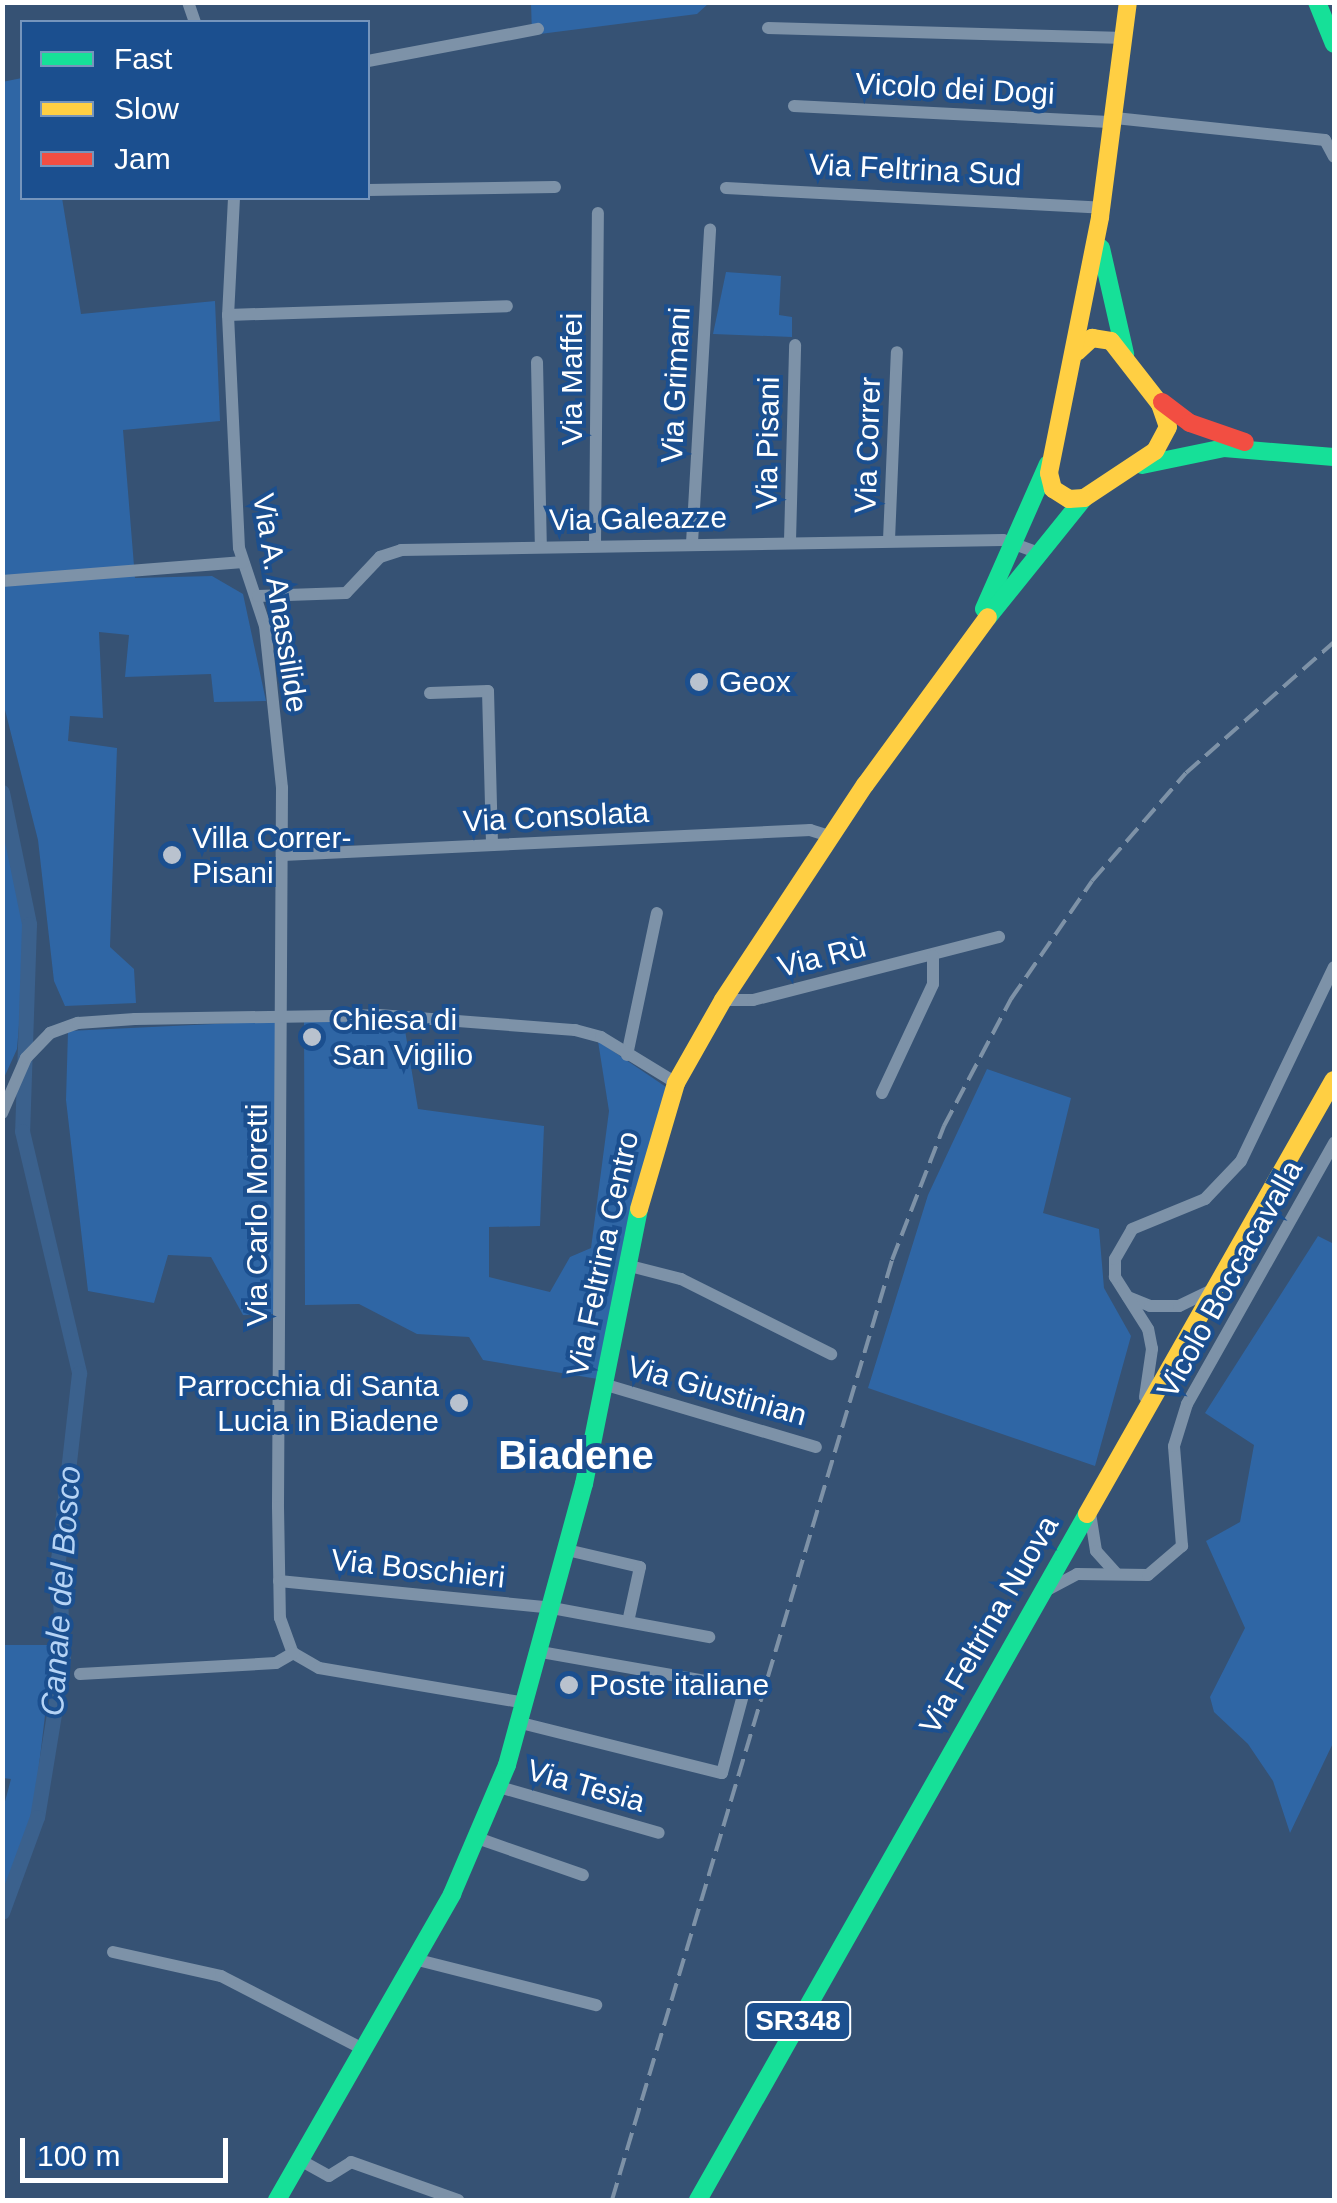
<!DOCTYPE html>
<html>
<head>
<meta charset="utf-8">
<style>
	body { margin:0 }
	#map { position:relative; width:1337px; height:2203px; overflow:hidden; background:#365274; font-family:Helvetica,sans-serif }
	div>[style] { position:absolute }
	.green>* { inset:0; background:#2f66a5 }
	.canal>* { height:15px; margin:-7.5px; padding:0 7.5px; transform-origin:7.5px; border-radius:7.5px; background:#3b618d }
	.street>* { height:12px; margin:-6px; padding:0 6px; transform-origin:6px; border-radius:6px; background:#7d92a8 }
	.fast>* { height:18px; margin:-9px; padding:0 9px; transform-origin:9px; border-radius:9px; background:#16e098 }
	.slow>* { height:18px; margin:-9px; padding:0 9px; transform-origin:9px; border-radius:9px; background:#ffcf43 }
	.jam>* { height:18px; margin:-9px; padding:0 9px; transform-origin:9px; border-radius:9px; background:#f24e42 }
	.rail>* { height:4px; margin-top:-2px; transform-origin:0; background:repeating-linear-gradient(90deg,#7e92a7 0 18px,transparent 0 26px) }
	.dots>* { width:28px; height:28px; translate:-50% -50%; box-sizing:border-box; border:5px solid #1b4f8f; border-radius:50% }
	span { translate:-50% -50%; white-space:nowrap; text-align:center; line-height:1.15; -webkit-text-stroke:8px #1b4f8f; paint-order:stroke }
	.shield-label span { padding:2px 8px; background:#1b4f8f; border:2px solid; border-radius:8px; -webkit-text-stroke-width:0 }
	.shield-label { font-size:28px; color:#fff; font-weight:700 }
	.street-label { font-size:30px; color:#fff }
	.poi-label { font-size:30px; color:#fff }
	.left { translate:0 -50%; text-align:left }
	.right { translate:-100% -50%; text-align:right }
	.water-label { font-size:32px; color:#b5d3f5; font-style:italic }
	.district-label { font-size:40px; color:#fff; font-weight:700 }
	.frame { position:absolute; inset:0; border:5px solid #fff; pointer-events:none }
	.legend { position:absolute; left:20px; top:20px; width:350px; height:180px; box-sizing:border-box; background:#1b4f8f; border:2px solid #7695bc; margin:0; padding:12px 18px; list-style:none; font-size:30px; color:#fff }
	.legend li { display:flex; align-items:center; gap:20px; height:50px }
	.legend b { width:50px; border:2px solid #7695bc }
	.scale { position:absolute; left:20px; top:2138px; width:208px; height:45px; box-sizing:border-box; border:5px solid #fff; border-top:0; padding-left:12px; font-size:30px; line-height:35px; white-space:nowrap; color:#fff; -webkit-text-stroke:8px #1b4f8f; paint-order:stroke }
</style>
</head>
<body>
<div id="map">
	<div class="green">
		<div style="clip-path:polygon(531px 3px,709px 3px,697px 14px,532px 35px)"></div>
		<div style="clip-path:polygon(22px 78px,22px 198px,62px 198px,81px 314px,215px 301px,220px 421px,123px 430px,135px 578px,212px 576px,243px 594px,266px 701px,214px 702px,211px 674px,125px 677px,129px 635px,99px 632px,103px 718px,70px 716px,68px 741px,117px 748px,110px 947px,134px 969px,136px 1003px,65px 1006px,54px 981px,38px 840px,3px 702px,2px 82px)"></div>
		<div style="clip-path:polygon(726px 272px,781px 276px,779px 315px,792px 317px,792px 337px,713px 334px)"></div>
		<div style="clip-path:polygon(2px 786px,29px 906px,32px 968px,22px 989px,17px 1049px,3px 1080px)"></div>
		<div style="clip-path:polygon(304px 1019px,404px 1024px,418px 1109px,544px 1126px,540px 1226px,489px 1227px,489px 1277px,550px 1292px,570px 1257px,591px 1248px,609px 1111px,598px 1041px,669px 1089px,598px 1379px,483px 1360px,469px 1337px,417px 1334px,359px 1304px,305px 1305px)"></div>
		<div style="clip-path:polygon(279px 1021px,280px 1314px,243px 1315px,211px 1257px,168px 1255px,154px 1303px,88px 1291px,66px 1100px,68px 1031px)"></div>
		<div style="clip-path:polygon(987px 1069px,1071px 1098px,1043px 1213px,1099px 1229px,1104px 1288px,1131px 1336px,1095px 1466px,868px 1388px,928px 1195px)"></div>
		<div style="clip-path:polygon(1318px 1236px,1334px 1244px,1334px 1741px,1290px 1833px,1273px 1781px,1248px 1744px,1214px 1712px,1210px 1697px,1245px 1628px,1206px 1541px,1240px 1522px,1254px 1445px,1205px 1413px)"></div>
		<div style="clip-path:polygon(3px 1645px,52px 1645px,52px 1657px,32px 1824px,3px 1897px,3px 1809px,11px 1779px,3px 1778px)"></div>
	</div>
	<div class="canal">
		<div style="left:2px;top:792px;width:135px;rotate:78.4deg"></div>
		<div style="left:29px;top:924px;width:207px;rotate:91.9deg"></div>
		<div style="left:22px;top:1131px;width:249px;rotate:76.7deg"></div>
		<div style="left:79px;top:1373px;width:187px;rotate:96.4deg"></div>
		<div style="left:58px;top:1559px;width:100px;rotate:87.1deg"></div>
		<div style="left:63px;top:1659px;width:160px;rotate:99.3deg"></div>
		<div style="left:37px;top:1817px;width:101px;rotate:110.2deg"></div>
	</div>
	<div class="street">
		<div style="left:188px;top:2px;width:21px;rotate:71deg"></div>
		<div style="left:768px;top:28px;width:357px;rotate:1.6deg"></div>
		<div style="left:368px;top:61px;width:173px;rotate:-10.7deg"></div>
		<div style="left:794px;top:106px;width:320px;rotate:2.9deg"></div>
		<div style="left:1115px;top:118px;width:211px;rotate:6deg"></div>
		<div style="left:1325px;top:140px;width:19px;rotate:62deg"></div>
		<div style="left:726px;top:188px;width:377px;rotate:3deg"></div>
		<div style="left:368px;top:190px;width:187px;rotate:-0.9deg"></div>
		<div style="left:234px;top:198px;width:117px;rotate:92.9deg"></div>
		<div style="left:228px;top:315px;width:233px;rotate:87.3deg"></div>
		<div style="left:239px;top:548px;width:82px;rotate:71.6deg"></div>
		<div style="left:265px;top:626px;width:163px;rotate:84deg"></div>
		<div style="left:282px;top:788px;width:719px;rotate:90.32deg"></div>
		<div style="left:278px;top:1507px;width:111px;rotate:89deg"></div>
		<div style="left:280px;top:1618px;width:37px;rotate:70deg"></div>
		<div style="left:228px;top:315px;width:279px;rotate:-1.8deg"></div>
		<div style="left:537px;top:362px;width:184px;rotate:88.8deg"></div>
		<div style="left:889px;top:540px;width:188px;rotate:-87.6deg"></div>
		<div style="left:790px;top:541px;width:196px;rotate:-88.5deg"></div>
		<div style="left:692px;top:543px;width:314px;rotate:-86.7deg"></div>
		<div style="left:595px;top:545px;width:332px;rotate:-89.5deg"></div>
		<div style="left:2px;top:581px;width:242px;rotate:-4.5deg"></div>
		<div style="left:258px;top:596px;width:88px;rotate:-2deg"></div>
		<div style="left:346px;top:593px;width:50px;rotate:-46.6deg"></div>
		<div style="left:380px;top:557px;width:22px;rotate:-18deg"></div>
		<div style="left:401px;top:550px;width:602px;rotate:-0.95deg"></div>
		<div style="left:1003px;top:540px;width:35px;rotate:20deg"></div>
		<div style="left:430px;top:693px;width:58px;rotate:-2deg"></div>
		<div style="left:488px;top:691px;width:154px;rotate:88.5deg"></div>
		<div style="left:283px;top:855px;width:528px;rotate:-2.72deg"></div>
		<div style="left:810px;top:830px;width:21px;rotate:17deg"></div>
		<div style="left:723px;top:1000px;width:30px"></div>
		<div style="left:753px;top:1000px;width:254px;rotate:-14.4deg"></div>
		<div style="left:627px;top:1055px;width:145px;rotate:-78.1deg"></div>
		<div style="left:882px;top:1093px;width:120px;rotate:-64.9deg"></div>
		<div style="left:933px;top:984px;width:28px;rotate:-90deg"></div>
		<div style="left:2px;top:1113px;width:60px;rotate:-66.4deg"></div>
		<div style="left:26px;top:1058px;width:35px;rotate:-46deg"></div>
		<div style="left:50px;top:1033px;width:30px;rotate:-20deg"></div>
		<div style="left:78px;top:1023px;width:57px;rotate:-4deg"></div>
		<div style="left:135px;top:1019px;width:244px;rotate:-0.9deg"></div>
		<div style="left:379px;top:1015px;width:197px;rotate:4.4deg"></div>
		<div style="left:575px;top:1030px;width:27px;rotate:15deg"></div>
		<div style="left:601px;top:1037px;width:88px;rotate:31.5deg"></div>
		<div style="left:626px;top:1265px;width:57px;rotate:14.3deg"></div>
		<div style="left:681px;top:1279px;width:168px;rotate:26.6deg"></div>
		<div style="left:1128px;top:1297px;width:24px;rotate:22deg"></div>
		<div style="left:1150px;top:1306px;width:29px"></div>
		<div style="left:1179px;top:1306px;width:37px;rotate:-26deg"></div>
		<div style="left:603px;top:1384px;width:222px;rotate:16.5deg"></div>
		<div style="left:1145px;top:1397px;width:49px;rotate:-81.7deg"></div>
		<div style="left:1152px;top:1349px;width:20px;rotate:-101deg"></div>
		<div style="left:1148px;top:1329px;width:62px;rotate:-122.4deg"></div>
		<div style="left:1115px;top:1277px;width:18px;rotate:-90deg"></div>
		<div style="left:1115px;top:1259px;width:34px;rotate:-60deg"></div>
		<div style="left:1132px;top:1229px;width:79px;rotate:-22.3deg"></div>
		<div style="left:1205px;top:1199px;width:52px;rotate:-46.5deg"></div>
		<div style="left:1241px;top:1161px;width:215px;rotate:-64.4deg"></div>
		<div style="left:1090px;top:1513px;width:38px;rotate:81deg"></div>
		<div style="left:1096px;top:1551px;width:31px;rotate:48deg"></div>
		<div style="left:567px;top:1550px;width:75px;rotate:13.1deg"></div>
		<div style="left:640px;top:1567px;width:56px;rotate:102.3deg"></div>
		<div style="left:279px;top:1581px;width:274px;rotate:5.6deg"></div>
		<div style="left:552px;top:1608px;width:160px;rotate:10.5deg"></div>
		<div style="left:1049px;top:1589px;width:32px;rotate:-28deg"></div>
		<div style="left:1077px;top:1574px;width:71px;rotate:0.8deg"></div>
		<div style="left:1148px;top:1575px;width:45px;rotate:-40.5deg"></div>
		<div style="left:1182px;top:1546px;width:100px;rotate:-94.6deg"></div>
		<div style="left:1174px;top:1446px;width:44px;rotate:-72.8deg"></div>
		<div style="left:1187px;top:1404px;width:300px;rotate:-60.6deg"></div>
		<div style="left:293px;top:1653px;width:30px;rotate:30deg"></div>
		<div style="left:319px;top:1668px;width:210px;rotate:9.6deg"></div>
		<div style="left:80px;top:1674px;width:196px;rotate:-3.2deg"></div>
		<div style="left:276px;top:1663px;width:20px;rotate:-30deg"></div>
		<div style="left:521px;top:1723px;width:207px;rotate:14deg"></div>
		<div style="left:722px;top:1773px;width:88px;rotate:-74.9deg"></div>
		<div style="left:745px;top:1688px;width:208px;rotate:-170deg"></div>
		<div style="left:499px;top:1787px;width:166px;rotate:16deg"></div>
		<div style="left:480px;top:1839px;width:109px;rotate:19.3deg"></div>
		<div style="left:113px;top:1952px;width:111px;rotate:12.5deg"></div>
		<div style="left:221px;top:1976px;width:160px;rotate:27.2deg"></div>
		<div style="left:414px;top:1959px;width:188px;rotate:14.2deg"></div>
		<div style="left:300px;top:2160px;width:33px;rotate:29deg"></div>
		<div style="left:329px;top:2176px;width:26px;rotate:-32deg"></div>
		<div style="left:351px;top:2162px;width:114px;rotate:19.6deg"></div>
	</div>
	<div class="fast">
		<div style="left:1317px;top:2px;width:45px;rotate:68deg"></div>
		<div style="left:1101px;top:248px;width:109px;rotate:77.2deg"></div>
		<div style="left:1142px;top:465px;width:84px;rotate:-11.7deg"></div>
		<div style="left:1224px;top:448px;width:110px;rotate:4.7deg"></div>
		<div style="left:984px;top:609px;width:158px;rotate:-66.2deg"></div>
		<div style="left:988px;top:617px;width:153px;rotate:-51.1deg"></div>
		<div style="left:277px;top:2200px;width:353px;rotate:-60.2deg"></div>
		<div style="left:452px;top:1894px;width:140px;rotate:-66.9deg"></div>
		<div style="left:507px;top:1765px;width:291px;rotate:-74.7deg"></div>
		<div style="left:584px;top:1484px;width:280px;rotate:-78.7deg"></div>
		<div style="left:698px;top:2200px;width:789px;rotate:-60.44deg"></div>
	</div>
	<div class="slow">
		<div style="left:1077px;top:352px;width:21px;rotate:-43deg"></div>
		<div style="left:1092px;top:338px;width:19px;rotate:9deg"></div>
		<div style="left:1111px;top:341px;width:80px;rotate:52.1deg"></div>
		<div style="left:1160px;top:404px;width:24px;rotate:71deg"></div>
		<div style="left:1168px;top:427px;width:27px;rotate:118deg"></div>
		<div style="left:1155px;top:451px;width:85px;rotate:146.5deg"></div>
		<div style="left:1084px;top:498px;width:15px;rotate:176deg"></div>
		<div style="left:1069px;top:499px;width:19px;rotate:-148deg"></div>
		<div style="left:1053px;top:489px;width:16px;rotate:-104deg"></div>
		<div style="left:1049px;top:473px;width:261px;rotate:-78.7deg"></div>
		<div style="left:1100px;top:217px;width:217px;rotate:-82.6deg"></div>
		<div style="left:639px;top:1209px;width:131px;rotate:-73.6deg"></div>
		<div style="left:676px;top:1083px;width:95px;rotate:-60.5deg"></div>
		<div style="left:723px;top:1000px;width:258px;rotate:-56.6deg"></div>
		<div style="left:865px;top:785px;width:208px;rotate:-53.8deg"></div>
		<div style="left:1087px;top:1514px;width:499px;rotate:-60.4deg"></div>
	</div>
	<div class="jam">
		<div style="left:1162px;top:402px;width:35px;rotate:37deg"></div>
		<div style="left:1190px;top:423px;width:58px;rotate:19.1deg"></div>
	</div>
	<div class="rail">
		<div style="left:612px;top:2200px;width:981px;rotate:-73.41deg"></div>
		<div style="left:892px;top:1260px;width:144px;rotate:-68.8deg"></div>
		<div style="left:944px;top:1126px;width:144px;rotate:-62.2deg"></div>
		<div style="left:1011px;top:999px;width:143px;rotate:-55.5deg"></div>
		<div style="left:1092px;top:881px;width:143px;rotate:-49deg"></div>
		<div style="left:1186px;top:773px;width:198px;rotate:-41.5deg"></div>
	</div>
	<div class="dots">
		<div style="left:699px;top:682px;background:#b9c2ce"></div>
		<div style="left:172px;top:855px;background:#b9c2ce"></div>
		<div style="left:312px;top:1037px;background:#b9c2ce"></div>
		<div style="left:459px;top:1403px;background:#b9c2ce"></div>
		<div style="left:569px;top:1685px;background:#b9c2ce"></div>
	</div>
	<div class="shield-label">
		<span style="left:798px;top:2021px">SR348</span>
	</div>
	<div class="street-label">
		<span style="left:955px;top:89px;rotate:3deg">Vicolo dei Dogi</span>
		<span style="left:915px;top:170px;rotate:3deg">Via Feltrina Sud</span>
		<span style="left:572px;top:379px;rotate:-90deg">Via Maffei</span>
		<span style="left:676px;top:385px;rotate:-87deg">Via Grimani</span>
		<span style="left:768px;top:443px;rotate:-89deg">Via Pisani</span>
		<span style="left:868px;top:445px;rotate:-88deg">Via Correr</span>
		<span style="left:638px;top:519px;rotate:-1deg">Via Galeazze</span>
		<span style="left:280px;top:603px;rotate:81deg">Via A. Anassilide</span>
		<span style="left:556px;top:817px;rotate:-3deg">Via Consolata</span>
		<span style="left:822px;top:957px;rotate:-14deg">Via Rù</span>
		<span style="left:257px;top:1215px;rotate:-90deg">Via Carlo Moretti</span>
		<span style="left:603px;top:1254px;rotate:-78deg">Via Feltrina Centro</span>
		<span style="left:1230px;top:1279px;rotate:-61deg">Vicolo Boccacavalla</span>
		<span style="left:717px;top:1391px;rotate:16deg">Via Giustinian</span>
		<span style="left:418px;top:1569px;rotate:6deg">Via Boschieri</span>
		<span style="left:989px;top:1625px;rotate:-60deg">Via Feltrina Nuova</span>
		<span style="left:586px;top:1786px;rotate:16deg">Via Tesia</span>
	</div>
	<div class="poi-label">
		<span class="left" style="left:719px;top:682px">Geox</span>
		<span class="left" style="left:192px;top:855px">Villa Correr-<br>Pisani</span>
		<span class="left" style="left:332px;top:1037px">Chiesa di<br>San Vigilio</span>
		<span class="right" style="left:439px;top:1403px">Parrocchia di Santa<br>Lucia in Biadene</span>
		<span class="left" style="left:589px;top:1685px">Poste italiane</span>
	</div>
	<div class="water-label">
		<span style="left:61px;top:1591px;rotate:-86deg">Canale del Bosco</span>
	</div>
	<div class="district-label">
		<span style="left:576px;top:1455px">Biadene</span>
	</div>
	<div class="frame"></div>
	<ul class="legend">
	<li><b style="height:12px;background:#16e098"></b>Fast</li>
	<li><b style="height:12px;background:#ffcf43"></b>Slow</li>
	<li><b style="height:12px;background:#f24e42"></b>Jam</li>
	</ul>
	<div class="scale">100 m</div>
</div>
</body>
</html>
